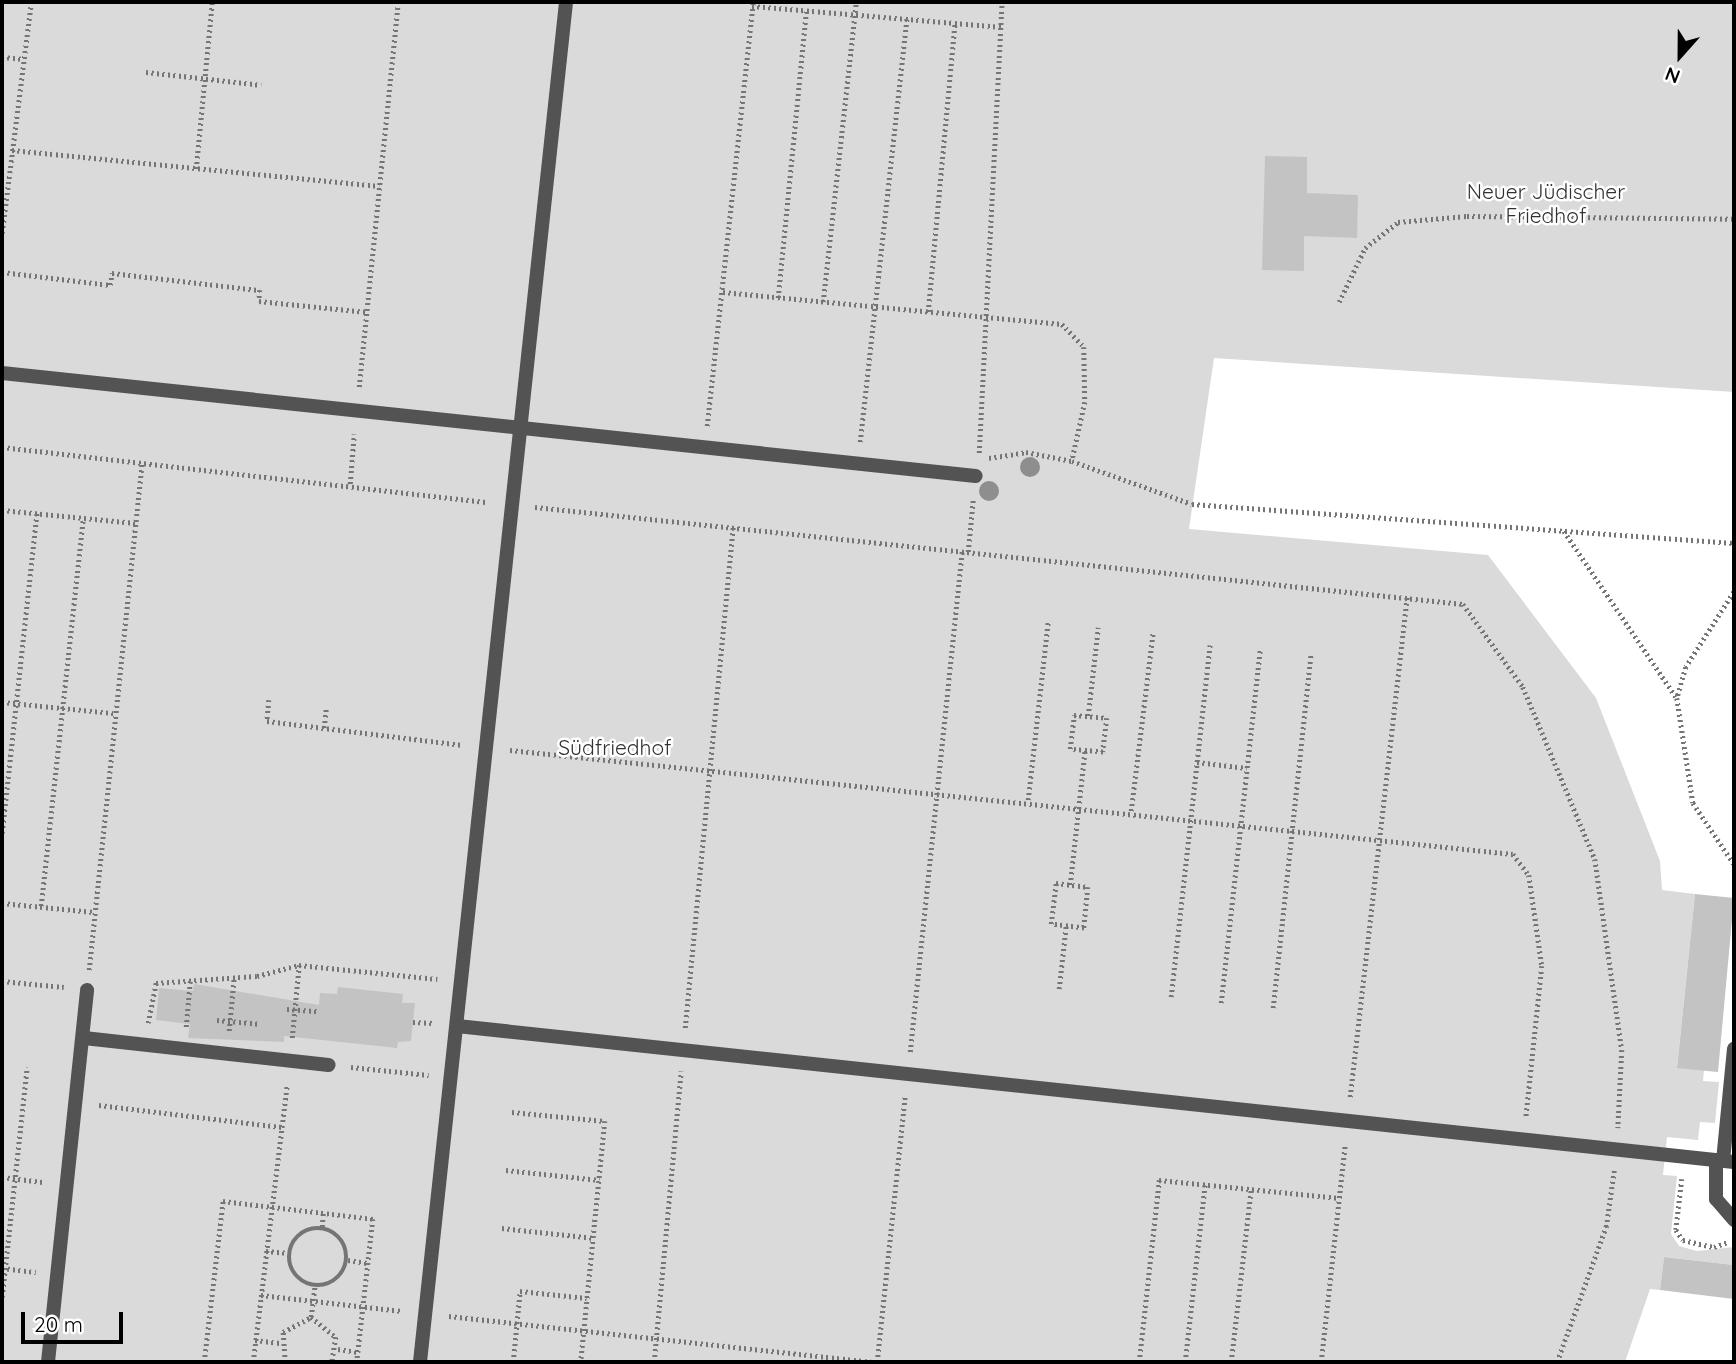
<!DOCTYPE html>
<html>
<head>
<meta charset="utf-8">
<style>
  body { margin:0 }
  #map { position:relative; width:1736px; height:1364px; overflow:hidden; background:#fff; font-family:Quicksand,sans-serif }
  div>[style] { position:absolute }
  .green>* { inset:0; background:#dadada }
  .building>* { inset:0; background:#c3c3c3 }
  .path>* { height:4.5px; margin-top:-2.25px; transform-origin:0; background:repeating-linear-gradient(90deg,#757575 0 2px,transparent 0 5.5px) }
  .path>.ring { margin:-2.25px; padding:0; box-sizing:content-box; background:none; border:4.5px solid #757575; border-radius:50% }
  .service>* { height:14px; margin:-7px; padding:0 7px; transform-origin:7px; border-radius:7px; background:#535353 }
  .trees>* { width:20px; height:20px; margin:-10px; border-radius:50%; background:#8e8e8e }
  span { translate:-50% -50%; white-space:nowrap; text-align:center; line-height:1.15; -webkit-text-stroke:5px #fff; paint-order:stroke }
  .park-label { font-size:21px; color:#313131 }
  .frame { position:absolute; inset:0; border:4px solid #000; pointer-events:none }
  .north { position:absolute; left:1645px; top:21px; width:70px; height:70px; -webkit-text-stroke:5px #fff; paint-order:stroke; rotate:201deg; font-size:19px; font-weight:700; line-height:28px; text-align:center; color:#000 }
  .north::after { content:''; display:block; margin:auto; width:24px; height:32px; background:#000; clip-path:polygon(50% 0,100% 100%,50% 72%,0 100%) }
  .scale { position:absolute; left:21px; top:1312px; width:102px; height:32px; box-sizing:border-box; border:4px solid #000; border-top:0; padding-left:9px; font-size:21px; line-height:24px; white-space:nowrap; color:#000; -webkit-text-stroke:5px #fff; paint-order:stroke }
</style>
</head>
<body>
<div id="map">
  <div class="green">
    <i style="clip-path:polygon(2px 2px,1734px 2px,1734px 392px,1214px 358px,1189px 529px,1488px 555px,1596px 698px,1660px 861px,1662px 890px,1695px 894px,1677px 1067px,1704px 1070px,1703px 1081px,1719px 1082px,1715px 1123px,1700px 1122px,1698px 1140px,1667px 1137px,1663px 1175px,1677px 1176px,1671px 1234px,1679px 1246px,1697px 1251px,1734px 1247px,1734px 1265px,1664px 1257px,1660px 1290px,1650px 1289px,1625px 1362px,2px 1362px)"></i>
  </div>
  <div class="building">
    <i style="clip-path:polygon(1265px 156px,1307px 157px,1307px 193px,1358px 195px,1357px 238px,1304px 236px,1304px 271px,1262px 270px)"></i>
    <i style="clip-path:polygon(1695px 894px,1734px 898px,1718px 1072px,1677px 1068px)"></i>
    <i style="clip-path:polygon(194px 984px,319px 1005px,320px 993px,337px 994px,338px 987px,403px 994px,402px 1003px,415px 1003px,411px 1041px,398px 1042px,397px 1048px,284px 1036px,284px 1042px,188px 1038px,190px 1024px,156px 1020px,159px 988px,193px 991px)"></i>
    <i style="clip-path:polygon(1664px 1257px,1734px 1265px,1734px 1299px,1660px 1290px)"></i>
  </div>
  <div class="path">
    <i style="left:752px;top:6px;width:251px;rotate:4.8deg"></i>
    <i style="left:2px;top:57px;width:22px;rotate:5deg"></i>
    <i style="left:146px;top:72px;width:116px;rotate:6.4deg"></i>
    <i style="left:12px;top:150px;width:369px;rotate:5.6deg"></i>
    <i style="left:196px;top:169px;width:168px;rotate:-84.5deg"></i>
    <i style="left:2px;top:233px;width:233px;rotate:-82.8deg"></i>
    <i style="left:2px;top:272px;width:109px;rotate:6.9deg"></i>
    <i style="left:110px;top:285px;width:12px;rotate:-81deg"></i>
    <i style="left:112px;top:273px;width:149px;rotate:6.6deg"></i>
    <i style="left:260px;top:290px;width:11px;rotate:95deg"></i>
    <i style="left:259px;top:301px;width:108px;rotate:5.9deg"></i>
    <i style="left:723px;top:292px;width:341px;rotate:5.4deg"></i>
    <i style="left:1062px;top:324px;width:32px;rotate:46deg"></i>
    <i style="left:1084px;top:347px;width:55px;rotate:89deg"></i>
    <i style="left:1085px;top:402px;width:60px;rotate:102.4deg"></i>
    <i style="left:778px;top:298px;width:288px;rotate:-84.4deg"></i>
    <i style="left:823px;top:302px;width:302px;rotate:-83.7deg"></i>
    <i style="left:1339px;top:302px;width:60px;rotate:-64.3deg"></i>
    <i style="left:1365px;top:248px;width:42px;rotate:-38.2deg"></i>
    <i style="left:1398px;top:222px;width:69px;rotate:-5deg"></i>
    <i style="left:1467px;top:216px;width:267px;rotate:0.6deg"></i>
    <i style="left:928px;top:312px;width:290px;rotate:-84.7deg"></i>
    <i style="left:359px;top:387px;width:387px;rotate:-84.2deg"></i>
    <i style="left:707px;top:426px;width:426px;rotate:-83.8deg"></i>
    <i style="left:860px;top:442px;width:426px;rotate:-83.7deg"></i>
    <i style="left:2px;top:447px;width:489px;rotate:6.5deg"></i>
    <i style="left:979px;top:453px;width:452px;rotate:-87.1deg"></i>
    <i style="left:989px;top:458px;width:37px;rotate:-9deg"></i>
    <i style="left:1026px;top:452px;width:47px;rotate:11.1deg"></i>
    <i style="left:1072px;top:461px;width:127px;rotate:19.7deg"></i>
    <i style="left:1192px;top:504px;width:543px;rotate:4.12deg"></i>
    <i style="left:350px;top:484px;width:50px;rotate:-85.4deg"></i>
    <i style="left:535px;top:507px;width:933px;rotate:5.97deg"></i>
    <i style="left:1463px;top:604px;width:102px;rotate:54.1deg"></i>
    <i style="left:1523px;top:687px;width:186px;rotate:67.3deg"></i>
    <i style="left:1595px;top:859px;width:193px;rotate:82deg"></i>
    <i style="left:1622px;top:1050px;width:78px;rotate:92.9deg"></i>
    <i style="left:2px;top:510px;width:134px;rotate:5.6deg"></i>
    <i style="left:1564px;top:531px;width:200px;rotate:56deg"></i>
    <i style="left:968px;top:552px;width:52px;rotate:-84.5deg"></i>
    <i style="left:1734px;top:592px;width:89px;rotate:122.6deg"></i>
    <i style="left:1686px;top:667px;width:32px;rotate:106deg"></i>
    <i style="left:1677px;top:698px;width:106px;rotate:81.3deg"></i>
    <i style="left:1693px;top:803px;width:73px;rotate:56.1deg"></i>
    <i style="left:269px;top:700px;width:21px;rotate:95deg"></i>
    <i style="left:267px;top:721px;width:197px;rotate:7deg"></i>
    <i style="left:2px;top:702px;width:112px;rotate:5.7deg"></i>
    <i style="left:1074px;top:715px;width:33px;rotate:5deg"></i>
    <i style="left:1107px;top:718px;width:34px;rotate:97deg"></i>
    <i style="left:1103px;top:752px;width:33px;rotate:-175deg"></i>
    <i style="left:1070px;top:749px;width:34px;rotate:-83deg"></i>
    <i style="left:1088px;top:716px;width:89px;rotate:-83.5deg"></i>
    <i style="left:324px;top:728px;width:20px;rotate:-84deg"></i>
    <i style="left:510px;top:750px;width:1008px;rotate:5.92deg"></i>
    <i style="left:1513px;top:854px;width:26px;rotate:53deg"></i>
    <i style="left:1529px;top:875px;width:92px;rotate:81.9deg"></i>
    <i style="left:1542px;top:966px;width:152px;rotate:96deg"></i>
    <i style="left:1197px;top:762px;width:50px;rotate:6.8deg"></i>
    <i style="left:1028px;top:800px;width:179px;rotate:-83.6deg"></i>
    <i style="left:1131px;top:811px;width:180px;rotate:-83deg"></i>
    <i style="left:2px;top:833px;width:322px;rotate:-83.8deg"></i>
    <i style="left:1056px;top:883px;width:32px;rotate:7deg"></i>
    <i style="left:1088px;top:887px;width:41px;rotate:95.6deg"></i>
    <i style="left:1084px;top:928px;width:33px;rotate:-173deg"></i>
    <i style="left:1051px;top:924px;width:41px;rotate:-83deg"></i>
    <i style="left:1070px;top:885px;width:136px;rotate:-83.7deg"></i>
    <i style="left:2px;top:903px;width:92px;rotate:5.6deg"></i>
    <i style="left:41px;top:906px;width:390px;rotate:-83.8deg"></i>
    <i style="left:89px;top:970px;width:511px;rotate:-84.04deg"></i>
    <i style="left:2px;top:981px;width:62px;rotate:5.5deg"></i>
    <i style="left:1059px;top:989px;width:63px;rotate:-83.7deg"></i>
    <i style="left:1171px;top:997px;width:354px;rotate:-83.7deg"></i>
    <i style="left:1221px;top:1003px;width:356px;rotate:-83.7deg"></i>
    <i style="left:1273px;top:1008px;width:356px;rotate:-83.9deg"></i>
    <i style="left:287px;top:1009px;width:31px;rotate:4deg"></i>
    <i style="left:217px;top:1020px;width:44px;rotate:5.2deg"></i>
    <i style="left:413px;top:1022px;width:20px;rotate:3deg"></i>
    <i style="left:148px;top:1023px;width:41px;rotate:-78.7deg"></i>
    <i style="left:156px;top:983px;width:101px;rotate:-4deg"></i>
    <i style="left:257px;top:976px;width:43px;rotate:-14.7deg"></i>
    <i style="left:186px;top:1027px;width:46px;rotate:-85deg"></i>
    <i style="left:685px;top:1028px;width:503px;rotate:-84.53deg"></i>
    <i style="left:229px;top:1031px;width:54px;rotate:-84.7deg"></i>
    <i style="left:292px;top:1038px;width:73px;rotate:-84.5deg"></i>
    <i style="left:299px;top:965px;width:139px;rotate:5.8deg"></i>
    <i style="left:910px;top:1052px;width:504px;rotate:-84.07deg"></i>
    <i style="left:351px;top:1067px;width:78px;rotate:5.9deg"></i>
    <i style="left:1350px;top:1097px;width:503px;rotate:-83.5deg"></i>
    <i style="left:99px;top:1105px;width:184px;rotate:6.9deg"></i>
    <i style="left:512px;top:1112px;width:93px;rotate:5.5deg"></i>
    <i style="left:605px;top:1121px;width:242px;rotate:95.7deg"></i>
    <i style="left:506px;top:1170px;width:94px;rotate:6.1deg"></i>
    <i style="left:2px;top:1177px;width:41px;rotate:7deg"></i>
    <i style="left:1682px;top:1179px;width:51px;rotate:96.7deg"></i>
    <i style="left:1676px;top:1230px;width:12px;rotate:55deg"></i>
    <i style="left:1683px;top:1240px;width:32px;rotate:13deg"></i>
    <i style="left:1714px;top:1247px;width:15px;rotate:-20deg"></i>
    <i style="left:322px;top:1227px;width:14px;rotate:-86deg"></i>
    <i style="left:502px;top:1228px;width:93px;rotate:6.2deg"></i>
    <i class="ring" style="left:289px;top:1228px;width:53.5px;height:53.5px"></i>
    <i style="left:266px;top:1251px;width:23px;rotate:5deg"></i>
    <i style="left:348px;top:1260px;width:19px;rotate:9deg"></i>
    <i style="left:2px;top:1268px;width:34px;rotate:7deg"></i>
    <i style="left:261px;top:1295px;width:142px;rotate:6.5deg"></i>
    <i style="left:2px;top:1297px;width:231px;rotate:-83.8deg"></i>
    <i style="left:449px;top:1316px;width:426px;rotate:6.2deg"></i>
    <i style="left:311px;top:1317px;width:32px;rotate:-83deg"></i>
    <i style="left:255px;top:1340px;width:25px;rotate:7deg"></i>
    <i style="left:338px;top:1349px;width:20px;rotate:9deg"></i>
    <i style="left:204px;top:1362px;width:162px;rotate:-83.3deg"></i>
    <i style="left:223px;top:1201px;width:151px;rotate:6.8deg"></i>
    <i style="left:373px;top:1219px;width:144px;rotate:96.4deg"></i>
    <i style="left:253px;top:1362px;width:279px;rotate:-83deg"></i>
    <i style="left:285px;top:1362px;width:30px;rotate:-94deg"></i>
    <i style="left:283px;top:1332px;width:32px;rotate:-28deg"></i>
    <i style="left:311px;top:1317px;width:32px;rotate:39deg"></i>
    <i style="left:336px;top:1337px;width:25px;rotate:99deg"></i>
    <i style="left:513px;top:1362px;width:71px;rotate:-84.4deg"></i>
    <i style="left:520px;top:1291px;width:67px;rotate:6deg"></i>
    <i style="left:654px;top:1362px;width:292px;rotate:-84.7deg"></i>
    <i style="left:877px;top:1362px;width:268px;rotate:-84deg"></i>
    <i style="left:1139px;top:1362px;width:183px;rotate:-83.7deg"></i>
    <i style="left:1159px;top:1180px;width:181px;rotate:5.7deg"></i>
    <i style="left:1185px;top:1362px;width:178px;rotate:-83.6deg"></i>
    <i style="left:1231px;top:1362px;width:174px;rotate:-83.4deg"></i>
    <i style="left:1321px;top:1362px;width:219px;rotate:-83.7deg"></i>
    <i style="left:1557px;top:1362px;width:144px;rotate:-70.1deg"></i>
    <i style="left:1606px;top:1227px;width:57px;rotate:-81.9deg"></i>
  </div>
  <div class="service">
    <i style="left:2px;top:373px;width:979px;rotate:6.04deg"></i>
    <i style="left:457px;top:1026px;width:1284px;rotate:6.08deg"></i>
    <i style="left:84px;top:1038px;width:246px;rotate:6.3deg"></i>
    <i style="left:1716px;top:1160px;width:39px;rotate:90deg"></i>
    <i style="left:1716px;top:1199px;width:28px;rotate:49deg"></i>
    <i style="left:1723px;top:1161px;width:113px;rotate:-84.4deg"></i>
    <i style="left:48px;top:1362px;width:374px;rotate:-84deg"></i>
    <i style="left:420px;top:1362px;width:1368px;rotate:-83.87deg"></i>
  </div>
  <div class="trees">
    <i style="left:1030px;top:467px"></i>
    <i style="left:989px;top:491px"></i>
  </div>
  <div class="park-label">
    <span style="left:1546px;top:203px">Neuer Jüdischer<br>Friedhof</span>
    <span style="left:615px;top:747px">Südfriedhof</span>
  </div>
  <div class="frame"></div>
  <div class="north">N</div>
  <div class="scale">20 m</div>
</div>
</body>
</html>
